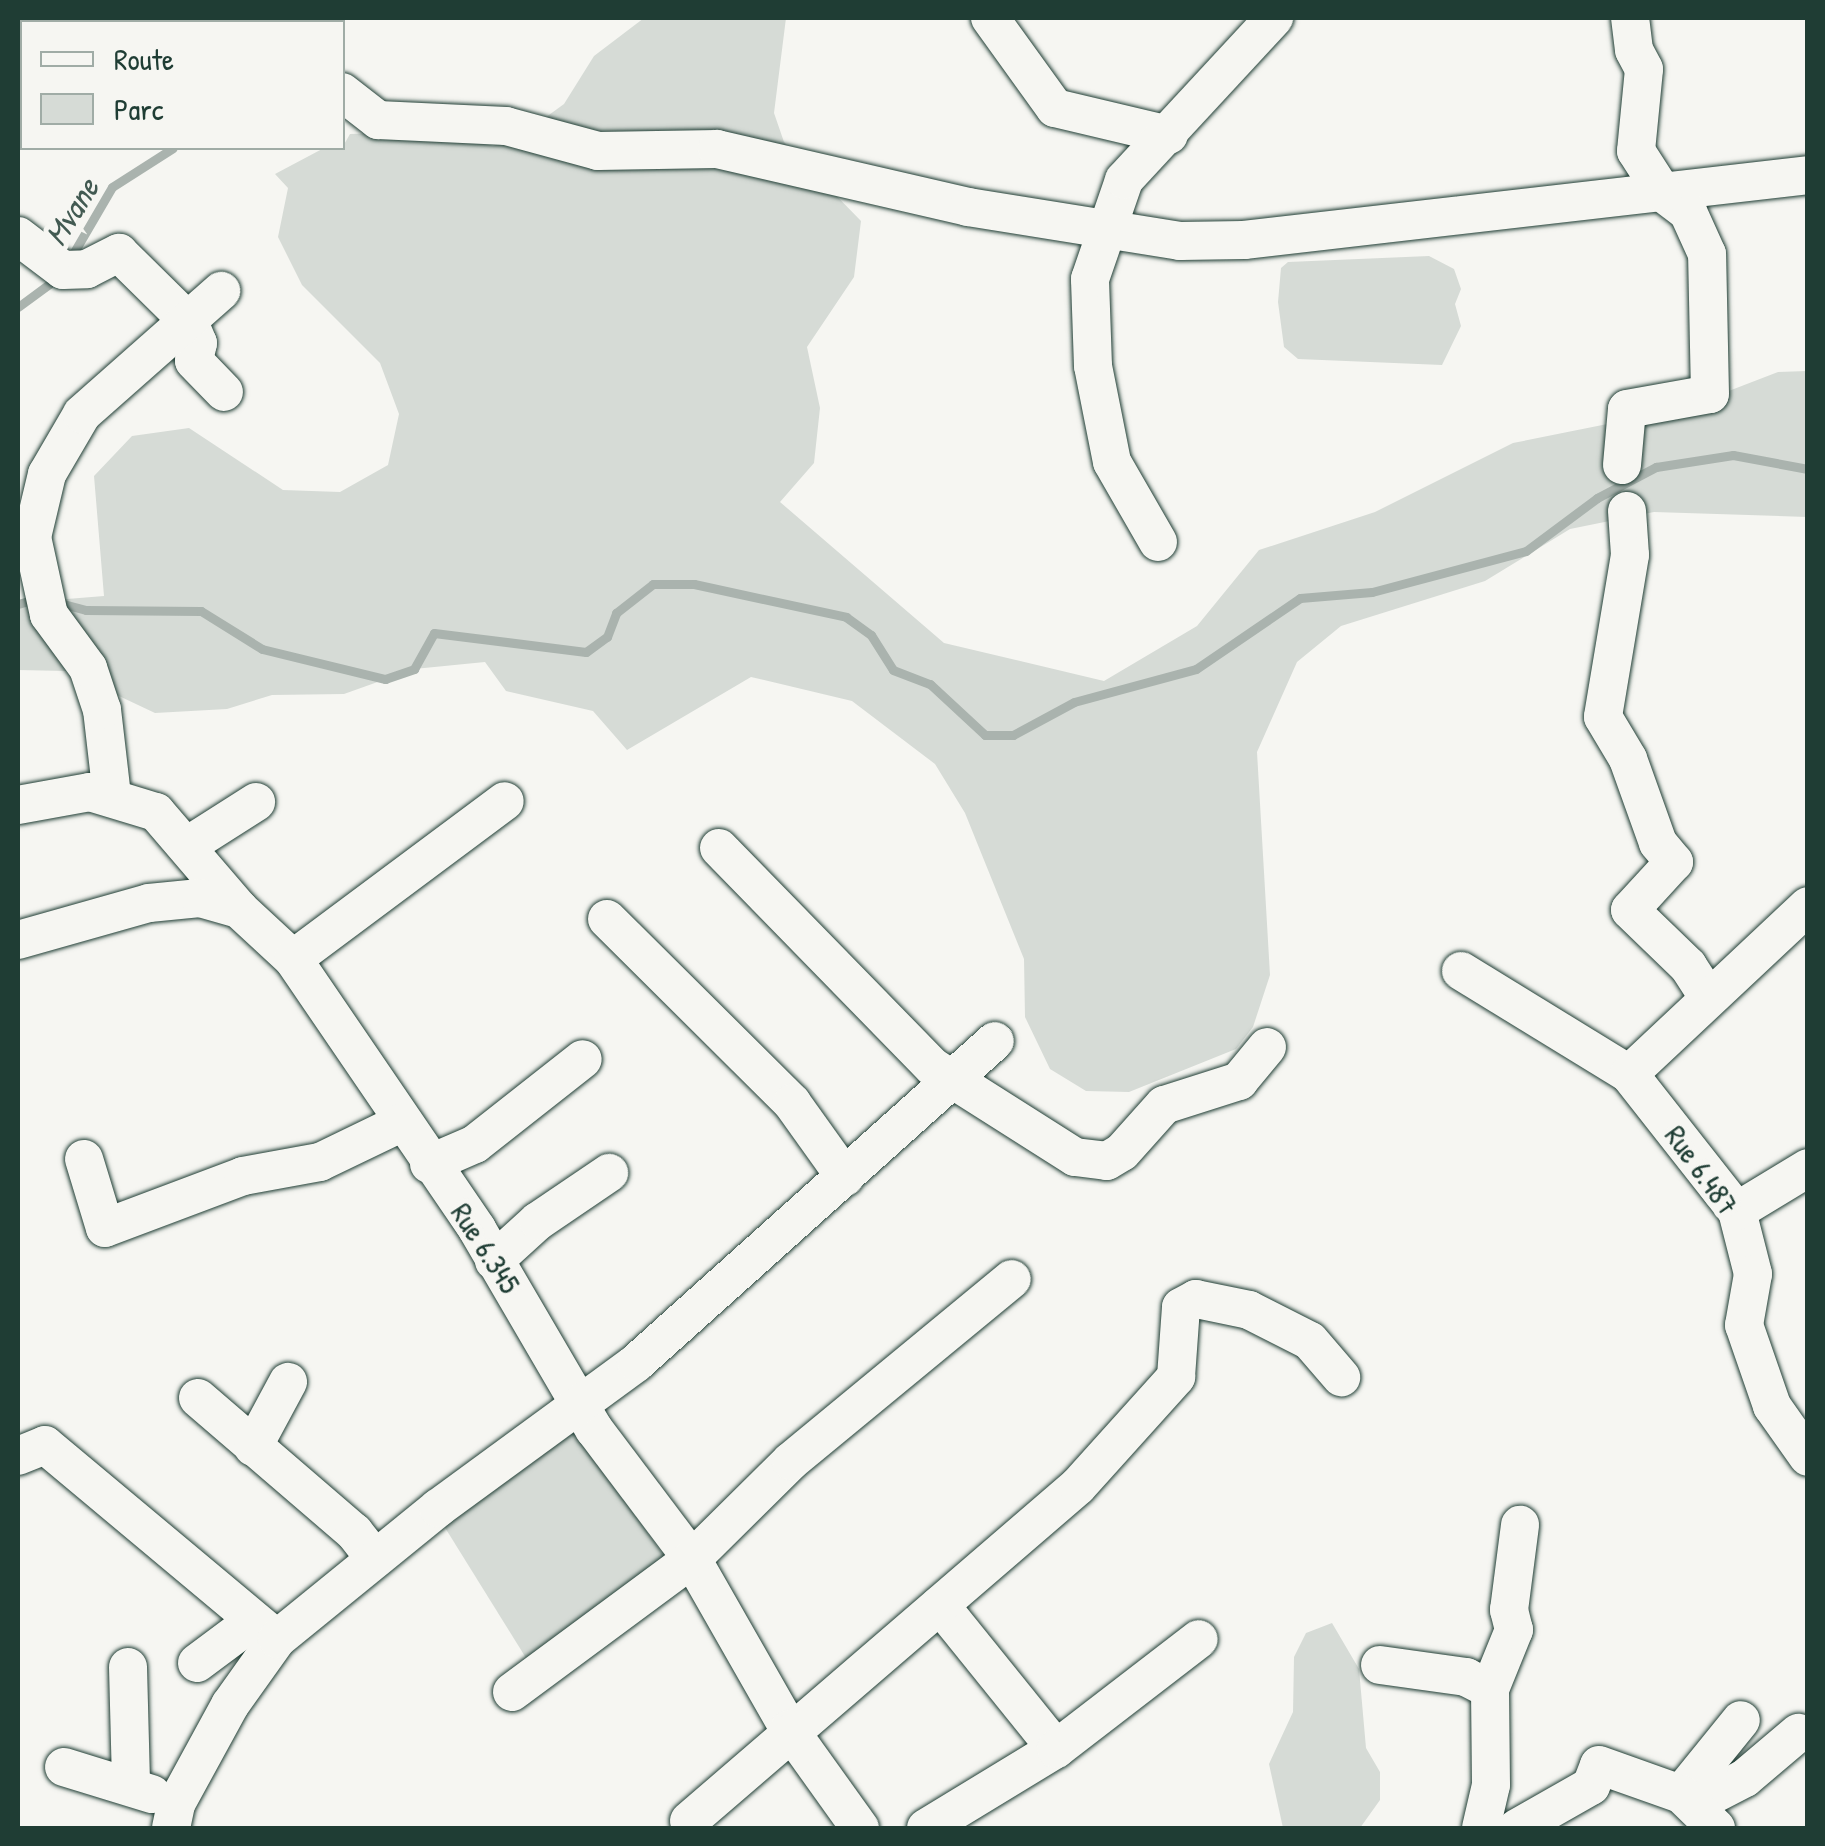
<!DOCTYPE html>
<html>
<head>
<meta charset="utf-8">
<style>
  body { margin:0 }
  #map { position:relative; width:1825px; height:1846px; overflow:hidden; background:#f6f6f2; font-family:"Patrick Hand",sans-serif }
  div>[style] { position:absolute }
  .green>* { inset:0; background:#d6dbd6 }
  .stream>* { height:9px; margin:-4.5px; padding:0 4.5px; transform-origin:4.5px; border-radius:4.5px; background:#aab3ae }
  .roads { filter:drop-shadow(0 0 2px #1f3d34) drop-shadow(0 0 2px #1f3d34) }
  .street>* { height:38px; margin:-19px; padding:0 19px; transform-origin:19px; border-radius:19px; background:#f6f6f2 }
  span { translate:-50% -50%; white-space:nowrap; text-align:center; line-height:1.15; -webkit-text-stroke:10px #f6f6f2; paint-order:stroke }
  .street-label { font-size:30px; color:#1f3d34 }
  .water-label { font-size:32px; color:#425a52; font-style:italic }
  .frame { position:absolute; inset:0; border:20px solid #1f3d34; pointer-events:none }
  .legend { position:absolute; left:20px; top:20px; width:325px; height:130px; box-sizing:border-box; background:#f6f6f2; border:2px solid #a0aca6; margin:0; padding:12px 18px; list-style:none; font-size:30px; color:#1f3d34 }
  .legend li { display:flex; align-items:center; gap:20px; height:50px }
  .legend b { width:50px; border:2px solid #a0aca6 }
</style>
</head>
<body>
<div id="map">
  <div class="green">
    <i style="clip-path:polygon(644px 18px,786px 18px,774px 113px,784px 142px,861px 221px,854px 277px,807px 347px,820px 408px,814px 463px,780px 502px,944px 643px,1104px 681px,1197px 626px,1259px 550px,1375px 512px,1513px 443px,1682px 409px,1778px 372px,1807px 371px,1807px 517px,1654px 512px,1570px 529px,1485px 581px,1341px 626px,1297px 662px,1257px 752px,1270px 975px,1253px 1027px,1236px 1049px,1129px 1092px,1086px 1091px,1050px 1069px,1025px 1017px,1024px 959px,965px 813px,935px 764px,852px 701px,751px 677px,627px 750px,593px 711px,506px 691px,485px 662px,414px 669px,344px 694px,272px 695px,227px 709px,155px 713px,66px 671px,18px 670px,18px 603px,104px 596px,94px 476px,132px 436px,189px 428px,283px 490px,340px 492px,388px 465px,399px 414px,380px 363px,302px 285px,278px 237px,288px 188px,275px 174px,324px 148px,342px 148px,350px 134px,437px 131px,493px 146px,520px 136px,564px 104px,594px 56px)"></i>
    <i style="clip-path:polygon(1429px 256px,1454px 269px,1461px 289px,1455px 304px,1461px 326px,1442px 365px,1298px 359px,1284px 347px,1278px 302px,1281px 268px,1288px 262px)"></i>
    <i style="clip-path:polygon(573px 1427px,666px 1559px,526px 1658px,439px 1518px)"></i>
    <i style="clip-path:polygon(1332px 1623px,1359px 1669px,1366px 1748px,1380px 1772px,1380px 1800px,1360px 1828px,1283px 1828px,1269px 1764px,1293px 1712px,1294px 1657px,1306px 1633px)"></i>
  </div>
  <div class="stream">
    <i style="left:70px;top:259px;width:83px;rotate:-59.7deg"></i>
    <i style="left:112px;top:187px;width:72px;rotate:-32.6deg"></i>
    <i style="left:18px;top:307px;width:47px;rotate:-36.4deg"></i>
    <i style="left:56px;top:602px;width:31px;rotate:15deg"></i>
    <i style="left:86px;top:610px;width:115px;rotate:0.5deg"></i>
    <i style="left:201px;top:611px;width:72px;rotate:31.9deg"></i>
    <i style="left:262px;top:649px;width:127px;rotate:13.7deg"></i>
    <i style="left:385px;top:679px;width:31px;rotate:-19deg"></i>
    <i style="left:414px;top:669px;width:41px;rotate:-60.9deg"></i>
    <i style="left:434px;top:633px;width:153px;rotate:7.1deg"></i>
    <i style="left:586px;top:652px;width:26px;rotate:-36deg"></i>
    <i style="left:607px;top:637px;width:26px;rotate:-69deg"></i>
    <i style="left:616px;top:613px;width:47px;rotate:-38.1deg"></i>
    <i style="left:653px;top:584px;width:41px"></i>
    <i style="left:694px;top:584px;width:156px;rotate:12.2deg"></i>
    <i style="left:846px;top:617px;width:31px;rotate:36deg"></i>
    <i style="left:871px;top:635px;width:41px;rotate:57.8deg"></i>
    <i style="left:893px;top:670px;width:40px;rotate:21deg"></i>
    <i style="left:930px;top:684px;width:75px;rotate:42.8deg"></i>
    <i style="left:985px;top:735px;width:28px"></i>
    <i style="left:1013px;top:735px;width:69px;rotate:-28.4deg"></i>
    <i style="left:1074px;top:702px;width:126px;rotate:-15.1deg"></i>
    <i style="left:1196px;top:669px;width:126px;rotate:-34.3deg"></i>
    <i style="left:1300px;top:598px;width:72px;rotate:-4.8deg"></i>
    <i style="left:1372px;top:592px;width:159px;rotate:-14.9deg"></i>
    <i style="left:1526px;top:551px;width:89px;rotate:-36.7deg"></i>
    <i style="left:1597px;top:498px;width:67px;rotate:-27.7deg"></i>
    <i style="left:1656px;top:467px;width:78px;rotate:-8.9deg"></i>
    <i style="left:1733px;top:455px;width:76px;rotate:10.6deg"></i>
    <i style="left:18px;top:604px;width:19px;rotate:-16deg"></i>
  </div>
  <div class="roads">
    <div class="street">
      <i style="left:275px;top:18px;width:6px;rotate:39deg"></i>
      <i style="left:990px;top:18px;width:111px;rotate:54.2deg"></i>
      <i style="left:1055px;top:108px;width:117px;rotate:13.3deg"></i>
      <i style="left:213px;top:22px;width:14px;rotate:-17deg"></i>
      <i style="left:342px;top:92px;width:46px;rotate:37.9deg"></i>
      <i style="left:378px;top:120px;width:128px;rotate:2.7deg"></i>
      <i style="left:506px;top:126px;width:95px;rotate:15.2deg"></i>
      <i style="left:598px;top:151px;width:119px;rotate:-1deg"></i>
      <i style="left:717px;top:149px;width:258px;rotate:13deg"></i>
      <i style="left:968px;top:207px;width:215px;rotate:9.1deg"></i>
      <i style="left:1180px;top:241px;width:64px;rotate:-0.9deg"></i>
      <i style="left:1244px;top:240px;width:568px;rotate:-6.57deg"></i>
      <i style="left:18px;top:119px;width:5px;rotate:-37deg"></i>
      <i style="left:18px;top:236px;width:56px;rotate:37.1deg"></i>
      <i style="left:63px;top:270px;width:24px;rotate:-2deg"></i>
      <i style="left:87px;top:269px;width:36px;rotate:-27deg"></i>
      <i style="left:119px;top:253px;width:98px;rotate:44.6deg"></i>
      <i style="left:189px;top:322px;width:23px;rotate:67deg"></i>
      <i style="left:198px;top:343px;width:18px;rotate:103deg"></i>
      <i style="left:194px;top:361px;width:43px;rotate:45.9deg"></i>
      <i style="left:1622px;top:465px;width:56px;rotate:-84.9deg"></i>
      <i style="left:1627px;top:409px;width:84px;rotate:-10.2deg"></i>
      <i style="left:1710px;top:394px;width:140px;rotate:-91.2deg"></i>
      <i style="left:1707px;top:254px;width:46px;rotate:-114.3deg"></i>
      <i style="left:1688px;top:212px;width:31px;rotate:-143deg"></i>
      <i style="left:1663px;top:193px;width:50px;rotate:-122.7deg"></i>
      <i style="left:1636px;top:151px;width:82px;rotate:-84.4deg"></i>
      <i style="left:1644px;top:69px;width:21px;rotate:-118deg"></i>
      <i style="left:1634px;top:50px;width:32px;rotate:-97deg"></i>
      <i style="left:1627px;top:511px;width:44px;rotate:86.1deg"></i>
      <i style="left:1630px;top:555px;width:164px;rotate:99.5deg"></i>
      <i style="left:1603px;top:717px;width:49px;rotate:59.2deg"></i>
      <i style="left:1628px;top:759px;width:89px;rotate:70.3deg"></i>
      <i style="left:1658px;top:843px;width:25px;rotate:50deg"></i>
      <i style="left:1674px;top:862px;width:65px;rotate:132.5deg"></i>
      <i style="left:1630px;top:910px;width:81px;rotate:44deg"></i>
      <i style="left:1688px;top:966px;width:37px;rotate:57deg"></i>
      <i style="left:1158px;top:542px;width:92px;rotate:-119.9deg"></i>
      <i style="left:1112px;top:462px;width:98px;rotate:-101.2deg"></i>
      <i style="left:1093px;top:366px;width:87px;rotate:-92deg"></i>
      <i style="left:1090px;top:279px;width:105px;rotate:-71deg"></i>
      <i style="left:1124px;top:180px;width:221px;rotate:-47.2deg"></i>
      <i style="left:112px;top:796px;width:87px;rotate:-96.6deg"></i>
      <i style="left:102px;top:710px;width:44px;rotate:-108.4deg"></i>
      <i style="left:88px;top:668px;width:66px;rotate:-126.3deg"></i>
      <i style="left:49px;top:615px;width:80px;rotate:-102.3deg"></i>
      <i style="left:32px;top:537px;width:65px;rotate:-76.6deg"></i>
      <i style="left:47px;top:474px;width:69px;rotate:-59.7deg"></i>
      <i style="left:82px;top:414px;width:186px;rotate:-41.5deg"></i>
      <i style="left:18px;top:805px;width:73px;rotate:-10.2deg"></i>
      <i style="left:90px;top:792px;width:69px;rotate:16.9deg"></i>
      <i style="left:156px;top:812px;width:128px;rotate:49.4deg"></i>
      <i style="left:239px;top:909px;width:74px;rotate:42.8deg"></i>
      <i style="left:293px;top:959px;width:327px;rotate:55.7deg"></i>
      <i style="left:477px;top:1229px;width:232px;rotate:59.7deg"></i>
      <i style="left:594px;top:1429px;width:163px;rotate:53deg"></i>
      <i style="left:692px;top:1559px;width:196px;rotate:60.3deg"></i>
      <i style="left:789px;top:1729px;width:122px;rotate:54.4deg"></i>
      <i style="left:187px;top:846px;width:82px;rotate:-32.5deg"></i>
      <i style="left:719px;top:848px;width:306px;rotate:45.7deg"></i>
      <i style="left:933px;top:1067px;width:168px;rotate:32.4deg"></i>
      <i style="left:1075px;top:1157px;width:32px;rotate:7deg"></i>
      <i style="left:1107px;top:1161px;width:17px;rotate:-31deg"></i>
      <i style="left:1122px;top:1152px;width:63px;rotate:-48.2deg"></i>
      <i style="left:1164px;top:1105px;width:79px;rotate:-17.7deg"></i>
      <i style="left:1239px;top:1081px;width:44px;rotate:-50.5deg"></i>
      <i style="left:607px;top:919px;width:261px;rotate:44.8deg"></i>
      <i style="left:792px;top:1103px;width:91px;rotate:54.4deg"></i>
      <i style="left:18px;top:940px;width:136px;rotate:-15.8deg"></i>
      <i style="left:149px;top:903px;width:51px;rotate:-5.6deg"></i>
      <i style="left:200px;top:898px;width:41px;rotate:15.8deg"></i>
      <i style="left:293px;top:959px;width:264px;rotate:-36.7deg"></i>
      <i style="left:1461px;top:971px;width:197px;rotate:31.5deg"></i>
      <i style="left:1629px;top:1074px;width:174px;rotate:51.8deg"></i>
      <i style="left:1737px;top:1211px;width:65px;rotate:75.7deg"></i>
      <i style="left:1753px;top:1274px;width:52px;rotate:100deg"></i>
      <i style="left:1744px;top:1325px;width:86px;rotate:70.9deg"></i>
      <i style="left:1772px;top:1406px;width:62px;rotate:54.8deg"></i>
      <i style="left:1629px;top:1074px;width:245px;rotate:-43.2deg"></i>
      <i style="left:84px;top:1159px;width:72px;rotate:73.1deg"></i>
      <i style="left:105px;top:1228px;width:147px;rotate:-20.6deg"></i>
      <i style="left:243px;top:1176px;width:78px;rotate:-10.3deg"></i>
      <i style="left:320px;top:1162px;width:90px;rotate:-25.7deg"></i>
      <i style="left:429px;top:1164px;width:50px;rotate:-23.5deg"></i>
      <i style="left:475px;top:1144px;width:137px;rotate:-38.2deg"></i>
      <i style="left:1737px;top:1211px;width:83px;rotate:-31.2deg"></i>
      <i style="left:494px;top:1261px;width:59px;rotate:-42.3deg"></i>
      <i style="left:538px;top:1221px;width:86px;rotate:-34.1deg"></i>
      <i style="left:198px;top:1398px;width:206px;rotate:40.7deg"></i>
      <i style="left:354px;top:1532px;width:34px;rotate:52deg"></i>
      <i style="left:253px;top:1447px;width:74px;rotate:-61.7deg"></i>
      <i style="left:18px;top:1456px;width:29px;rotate:-22deg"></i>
      <i style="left:45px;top:1445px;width:302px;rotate:39.9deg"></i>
      <i style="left:940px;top:1605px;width:185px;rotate:51.1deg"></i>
      <i style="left:197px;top:1663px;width:69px;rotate:-36.7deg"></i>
      <i style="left:1380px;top:1665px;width:87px;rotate:7.9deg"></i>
      <i style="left:1466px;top:1677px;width:27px;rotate:27deg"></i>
      <i style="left:128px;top:1667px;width:118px;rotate:88.5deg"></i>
      <i style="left:512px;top:1692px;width:224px;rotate:-36.5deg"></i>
      <i style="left:692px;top:1559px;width:139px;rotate:-44.7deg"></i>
      <i style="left:791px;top:1461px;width:286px;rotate:-39.5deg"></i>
      <i style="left:64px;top:1767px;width:92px;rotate:17.1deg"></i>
      <i style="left:1681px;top:1794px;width:95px;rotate:-51deg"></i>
      <i style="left:1697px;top:1803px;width:54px;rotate:-27.5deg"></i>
      <i style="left:1745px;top:1778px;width:70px;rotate:-40.3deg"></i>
      <i style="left:689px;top:1821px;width:513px;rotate:-40.73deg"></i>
      <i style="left:1078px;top:1486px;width:147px;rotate:-48deg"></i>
      <i style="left:1176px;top:1377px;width:70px;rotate:-85.9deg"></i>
      <i style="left:1181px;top:1307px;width:17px;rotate:-28deg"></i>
      <i style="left:1196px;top:1299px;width:54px;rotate:11.7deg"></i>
      <i style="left:1249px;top:1310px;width:68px;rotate:26.9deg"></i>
      <i style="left:1310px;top:1341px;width:48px;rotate:49.3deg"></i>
      <i style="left:171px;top:1828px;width:25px;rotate:-78deg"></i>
      <i style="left:176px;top:1804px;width:113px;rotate:-61.4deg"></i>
      <i style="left:230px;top:1705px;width:81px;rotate:-54.5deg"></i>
      <i style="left:277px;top:1639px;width:208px;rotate:-39.1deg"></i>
      <i style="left:438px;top:1508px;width:245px;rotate:-36.2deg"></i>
      <i style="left:636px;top:1363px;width:482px;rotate:-41.9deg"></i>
      <i style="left:926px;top:1828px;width:152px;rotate:-31.3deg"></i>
      <i style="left:1056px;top:1749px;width:180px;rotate:-37.6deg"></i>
      <i style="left:1481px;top:1828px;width:44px;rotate:-76.9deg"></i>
      <i style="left:1491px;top:1785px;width:96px;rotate:-90.6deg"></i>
      <i style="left:1490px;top:1689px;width:64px;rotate:-67.9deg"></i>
      <i style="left:1514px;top:1630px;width:21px;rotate:-104deg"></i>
      <i style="left:1509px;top:1610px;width:86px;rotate:-82.6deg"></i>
      <i style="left:1517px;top:1828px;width:85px;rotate:-29.6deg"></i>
      <i style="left:1591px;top:1786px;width:22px;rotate:-69deg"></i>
      <i style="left:1599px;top:1765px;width:87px;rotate:19.5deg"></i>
      <i style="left:1681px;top:1794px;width:49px;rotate:44.2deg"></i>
    </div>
  </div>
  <div class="street-label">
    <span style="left:1702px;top:1170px;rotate:54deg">Rue 6.487</span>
    <span style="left:486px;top:1248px;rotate:57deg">Rue 6.345</span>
  </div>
  <div class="water-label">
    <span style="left:72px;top:212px;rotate:-58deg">Mvane</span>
  </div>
  <div class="frame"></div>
  <ul class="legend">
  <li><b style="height:12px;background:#f6f6f2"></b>Route</li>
  <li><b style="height:28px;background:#d6dbd6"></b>Parc</li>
  </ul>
</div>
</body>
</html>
